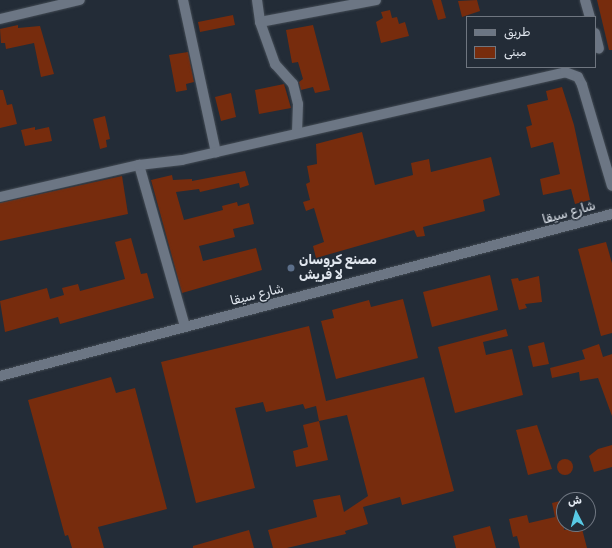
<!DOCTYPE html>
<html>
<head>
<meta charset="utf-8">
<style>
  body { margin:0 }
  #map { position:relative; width:612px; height:548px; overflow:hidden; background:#232c37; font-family:Rubik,Vazirmatn,sans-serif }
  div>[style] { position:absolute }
  .building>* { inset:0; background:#772c0d }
  .round { border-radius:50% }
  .roads { filter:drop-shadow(0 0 1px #434b54) drop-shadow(0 0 1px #434b54) }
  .street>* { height:10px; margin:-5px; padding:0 5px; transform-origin:5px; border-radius:5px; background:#6c7684 }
  .dots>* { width:11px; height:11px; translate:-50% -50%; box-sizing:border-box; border:2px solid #232c37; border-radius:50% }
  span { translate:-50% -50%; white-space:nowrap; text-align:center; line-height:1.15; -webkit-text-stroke:3px #232c37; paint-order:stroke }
  .street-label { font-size:13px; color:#e0e6ee }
  .poi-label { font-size:13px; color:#e0e6ee; font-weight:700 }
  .left { translate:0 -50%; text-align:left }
  .legend { position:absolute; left:466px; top:16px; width:130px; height:52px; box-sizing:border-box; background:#232c37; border:1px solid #6f7680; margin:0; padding:5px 7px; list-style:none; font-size:12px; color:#e0e6ee }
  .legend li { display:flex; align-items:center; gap:8px; height:20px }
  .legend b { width:20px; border:1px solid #6f7680 }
  .north { position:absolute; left:556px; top:492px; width:40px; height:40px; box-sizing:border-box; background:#232c37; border:1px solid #6f7680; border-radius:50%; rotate:354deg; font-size:11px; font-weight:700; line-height:16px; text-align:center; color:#e0e6ee }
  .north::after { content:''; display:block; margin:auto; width:14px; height:18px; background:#58c9e4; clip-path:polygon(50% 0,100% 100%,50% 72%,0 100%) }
</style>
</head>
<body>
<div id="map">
  <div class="building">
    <i style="clip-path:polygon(432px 0,441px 0,446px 18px,438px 20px)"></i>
    <i style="clip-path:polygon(477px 0,480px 11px,462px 17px,458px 1px)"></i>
    <i style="clip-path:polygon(597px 0,612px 0,612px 50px,609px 50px)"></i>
    <i style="clip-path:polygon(390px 10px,392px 18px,397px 17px,399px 24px,405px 22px,409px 36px,381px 43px,376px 22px,383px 18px,381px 12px)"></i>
    <i style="clip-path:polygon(233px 15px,235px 25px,200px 32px,198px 22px)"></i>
    <i style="clip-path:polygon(18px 25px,18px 28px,40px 26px,54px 74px,41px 77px,34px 43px,6px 49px,5px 43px,1px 43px,0 29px)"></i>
    <i style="clip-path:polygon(313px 25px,330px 90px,315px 93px,313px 87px,301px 90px,299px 82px,303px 79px,298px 62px,292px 63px,286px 30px)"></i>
    <i style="clip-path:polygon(188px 52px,194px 82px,186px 84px,187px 90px,176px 92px,169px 55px)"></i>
    <i style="clip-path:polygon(284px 84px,291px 108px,259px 114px,255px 90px)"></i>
    <i style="clip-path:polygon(562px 87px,574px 125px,590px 200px,575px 204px,571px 189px,543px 195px,540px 179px,560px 174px,553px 142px,531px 148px,526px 127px,532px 125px,527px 105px,548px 100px,546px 91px)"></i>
    <i style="clip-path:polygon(0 90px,3px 90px,7px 105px,12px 104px,17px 124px,0 128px)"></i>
    <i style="clip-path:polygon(231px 93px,236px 117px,221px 121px,215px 97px)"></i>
    <i style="clip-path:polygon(105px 116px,110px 139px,106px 140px,107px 147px,100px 149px,93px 119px)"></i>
    <i style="clip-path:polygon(35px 127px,35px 130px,49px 127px,52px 141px,25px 146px,21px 130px)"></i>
    <i style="clip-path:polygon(362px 132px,375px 185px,413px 175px,411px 163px,429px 159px,431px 172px,491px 157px,500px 195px,483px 200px,485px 211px,423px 227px,425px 236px,417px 237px,414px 230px,316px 258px,313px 246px,324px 242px,314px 208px,306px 211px,303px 202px,310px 200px,306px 184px,310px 182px,307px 166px,317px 164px,316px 144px)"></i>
    <i style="clip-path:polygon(245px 171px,249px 185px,240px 188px,239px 183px,200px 192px,199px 189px,176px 192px,184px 220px,223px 210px,222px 206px,237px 202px,238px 206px,249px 203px,254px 224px,233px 229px,235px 237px,199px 246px,203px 261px,256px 248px,262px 270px,182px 293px,151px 180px,172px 175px,173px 180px,192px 179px,192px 181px)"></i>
    <i style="clip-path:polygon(122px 176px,128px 214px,0 241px,0 203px)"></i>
    <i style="clip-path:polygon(131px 238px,141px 274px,147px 273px,154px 298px,60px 324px,58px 317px,5px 332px,0 301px,47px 288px,50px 299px,64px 295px,62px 288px,78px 284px,80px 291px,125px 279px,115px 242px)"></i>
    <i style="clip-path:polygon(606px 242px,612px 263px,612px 333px,601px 336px,578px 249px)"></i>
    <i style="clip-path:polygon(490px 275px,498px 310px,432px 327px,423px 292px)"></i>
    <i style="clip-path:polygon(539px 276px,542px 302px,525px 304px,527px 308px,519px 310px,511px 279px,518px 278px,519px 281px)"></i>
    <i style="clip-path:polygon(403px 299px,418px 358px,336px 379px,321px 321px,334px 318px,332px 310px,369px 300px,371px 307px)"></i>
    <i style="clip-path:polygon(309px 326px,326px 401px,424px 377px,454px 491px,402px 505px,400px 497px,363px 507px,368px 524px,345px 531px,346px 534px,287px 548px,273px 548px,268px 530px,317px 517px,313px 500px,340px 495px,344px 512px,368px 496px,347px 415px,319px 421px,316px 406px,305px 409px,303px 404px,266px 412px,263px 402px,235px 408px,255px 488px,196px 503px,161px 362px)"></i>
    <i style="clip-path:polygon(506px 329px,508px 336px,483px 342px,486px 355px,512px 349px,523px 395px,455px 413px,438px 347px)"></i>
    <i style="clip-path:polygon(544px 342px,549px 364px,533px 367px,528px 346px)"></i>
    <i style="clip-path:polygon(599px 344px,603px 357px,612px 354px,612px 416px,598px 378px,580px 381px,579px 372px,552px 378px,550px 368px,585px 359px,582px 350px)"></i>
    <i style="clip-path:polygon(111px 377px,116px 393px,135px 388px,167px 509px,98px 527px,104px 548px,72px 548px,68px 535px,65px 536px,28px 400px)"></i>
    <i style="clip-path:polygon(319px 421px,328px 460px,296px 467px,293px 451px,308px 447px,303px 425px)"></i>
    <i style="clip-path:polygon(537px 425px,552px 469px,528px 475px,516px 430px)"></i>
    <i style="clip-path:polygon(612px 445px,612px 467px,594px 472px,589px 456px,598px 449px)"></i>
    <i class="round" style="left:557px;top:459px;width:16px;height:16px"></i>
    <i style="clip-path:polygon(564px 500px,564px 530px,581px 525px,587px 548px,520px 548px,517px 536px,513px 537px,509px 519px,527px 515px,529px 523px,555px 517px,552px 503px)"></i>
    <i style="clip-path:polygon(490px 526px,496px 548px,456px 548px,453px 536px)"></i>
    <i style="clip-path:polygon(249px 530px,254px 548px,193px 548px,193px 546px)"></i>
  </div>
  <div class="roads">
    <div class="street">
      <i style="left:183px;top:0;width:156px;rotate:77.8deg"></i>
      <i style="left:257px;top:0;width:22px;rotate:82deg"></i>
      <i style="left:260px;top:22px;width:45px;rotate:70.3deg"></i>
      <i style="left:275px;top:64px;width:27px;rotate:48deg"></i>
      <i style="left:293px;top:84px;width:21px;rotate:76deg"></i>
      <i style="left:298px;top:104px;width:28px;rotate:92deg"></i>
      <i style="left:585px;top:0;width:18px;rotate:74deg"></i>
      <i style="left:0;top:19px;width:82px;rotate:-13.4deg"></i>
      <i style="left:260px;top:22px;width:118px;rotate:-10.7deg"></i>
      <i style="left:595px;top:33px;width:16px;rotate:76deg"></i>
      <i style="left:139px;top:165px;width:168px;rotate:74.1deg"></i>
      <i style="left:0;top:197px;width:143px;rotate:-13deg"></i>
      <i style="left:139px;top:165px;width:43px;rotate:-6.6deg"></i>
      <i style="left:182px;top:160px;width:393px;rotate:-12.9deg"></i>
      <i style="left:565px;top:72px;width:14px;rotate:21deg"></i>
      <i style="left:578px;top:77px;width:9px;rotate:63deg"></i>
      <i style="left:582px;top:85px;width:105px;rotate:73.5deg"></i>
      <i style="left:0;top:376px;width:633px;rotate:-14.83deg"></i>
    </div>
  </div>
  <div class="dots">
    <i style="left:291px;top:268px;background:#5c6f8a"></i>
  </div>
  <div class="street-label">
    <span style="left:569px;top:213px;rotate:-16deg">شارع سيقا</span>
    <span style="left:257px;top:295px;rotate:-14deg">شارع سيقا</span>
  </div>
  <div class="poi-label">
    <span class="left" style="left:299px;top:268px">مصنع كروسان<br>لا فريش</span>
  </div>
  <ul class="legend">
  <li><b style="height:5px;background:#6c7684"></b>طريق</li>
  <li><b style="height:11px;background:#772c0d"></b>مبنى</li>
  </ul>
  <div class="north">ش</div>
</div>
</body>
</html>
